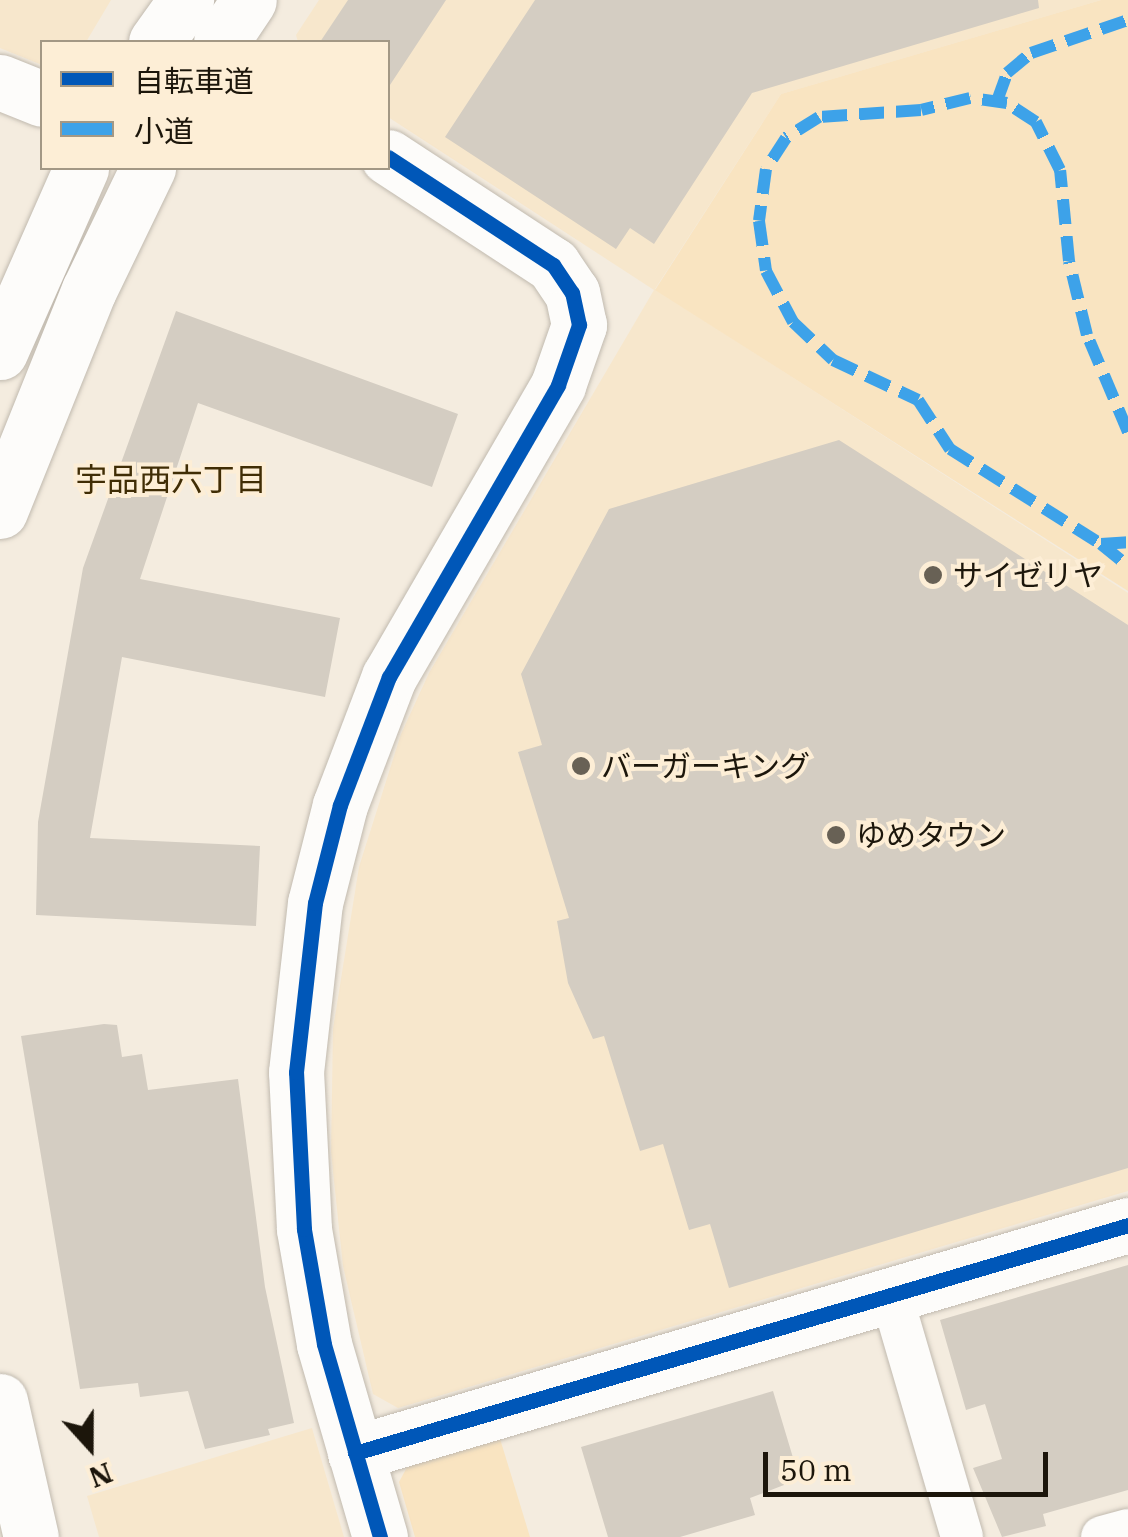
<!DOCTYPE html>
<html>
<head>
<meta charset="utf-8">
<style>
  body { margin:0 }
  #map { position:relative; width:1128px; height:1537px; overflow:hidden; background:#f4ecdf; font-family:"IBM Plex Serif","Noto Sans JP",serif }
  div>[style] { position:absolute }
  .built>* { inset:0; background:#f7e7cc }
  .green>* { inset:0; background:#f9e4c1 }
  .building>* { inset:0; background:#d4cdc2 }
  .roads { filter:drop-shadow(0 0 2px #c1baaf) drop-shadow(0 0 2px #c1baaf) }
  .street>* { height:42px; margin:-21px; padding:0 21px; transform-origin:21px; border-radius:21px; background:#fdfcfa }
  .secondary>* { height:55px; margin:-27.5px; padding:0 27.5px; transform-origin:27.5px; border-radius:27.5px; background:#fdfcfa }
  .quiet>* { height:12px; margin-top:-6px; transform-origin:0; background:repeating-linear-gradient(90deg,#3da2e9 0 25px,transparent 0 37px) }
  .cycleway>* { height:15px; margin:-7.5px; padding:0 7.5px; transform-origin:7.5px; border-radius:7.5px; background:#0057b8 }
  .dots>* { width:28px; height:28px; translate:-50% -50%; box-sizing:border-box; border:5px solid #fdeed6; border-radius:50% }
  span { translate:-50% -50%; white-space:nowrap; text-align:center; line-height:1.15; -webkit-text-stroke:8px #fdeed6; paint-order:stroke }
  .poi-label { font-size:30px; color:#1c160b }
  .left { translate:0 -50%; text-align:left }
  .neighbourhood-label { font-size:32px; color:#402d05 }
  .legend { position:absolute; left:40px; top:40px; width:350px; height:130px; box-sizing:border-box; background:#fdeed6; border:2px solid #a39885; margin:0; padding:12px 18px; list-style:none; font-size:30px; color:#1c160b }
  .legend li { display:flex; align-items:center; gap:20px; height:50px }
  .legend b { width:50px; border:2px solid #a39885 }
  .north { position:absolute; left:40px; top:1397px; width:100px; height:100px; -webkit-text-stroke:8px #fdeed6; paint-order:stroke; rotate:159deg; font-size:28px; font-weight:700; line-height:40px; text-align:center; color:#1c160b }
  .north::after { content:''; display:block; margin:auto; width:35px; height:45px; background:#1c160b; clip-path:polygon(50% 0,100% 100%,50% 72%,0 100%) }
  .scale { position:absolute; left:763px; top:1452px; width:285px; height:45px; box-sizing:border-box; border:5px solid #1c160b; border-top:0; padding-left:12px; font-size:30px; line-height:35px; white-space:nowrap; color:#1c160b; -webkit-text-stroke:8px #fdeed6; paint-order:stroke }
</style>
</head>
<body>
<div id="map">
  <div class="built">
    <i style="clip-path:polygon(0 0,111px 0,86px 42px,42px 42px,42px 65px,0 48px)"></i>
    <i style="clip-path:polygon(319px 0,1101px 0,781px 94px,655px 289px,1128px 593px,1128px 1191px,398px 1408px,373px 1394px,343px 1266px,331px 1152px,333px 1029px,359px 867px,401px 734px,429px 673px,654px 290px,388px 117px,388px 42px,298px 42px,296px 35px)"></i>
    <i style="clip-path:polygon(312px 1428px,344px 1537px,99px 1537px,87px 1496px)"></i>
  </div>
  <div class="green">
    <i style="clip-path:polygon(1101px 0,1128px 0,1128px 591px,655px 290px,781px 94px)"></i>
    <i style="clip-path:polygon(498px 1432px,530px 1537px,415px 1537px,399px 1482px,412px 1458px)"></i>
  </div>
  <div class="building">
    <i style="clip-path:polygon(348px 0,446px 0,388px 88px,388px 42px,320px 42px)"></i>
    <i style="clip-path:polygon(535px 0,1038px 0,1039px 8px,752px 93px,654px 244px,630px 228px,616px 249px,445px 137px)"></i>
    <i style="clip-path:polygon(176px 311px,458px 414px,432px 487px,198px 403px,140px 579px,340px 618px,325px 697px,122px 657px,90px 838px,260px 846px,256px 926px,36px 915px,38px 822px,83px 568px)"></i>
    <i style="clip-path:polygon(839px 440px,1128px 625px,1128px 1168px,729px 1288px,710px 1224px,689px 1230px,663px 1144px,640px 1151px,604px 1036px,593px 1039px,568px 983px,557px 921px,569px 918px,518px 752px,542px 745px,521px 674px,609px 509px)"></i>
    <i style="clip-path:polygon(104px 1024px,117px 1025px,122px 1057px,142px 1054px,148px 1090px,238px 1079px,265px 1287px,294px 1423px,268px 1429px,270px 1435px,205px 1449px,188px 1391px,140px 1397px,138px 1383px,80px 1389px,21px 1036px)"></i>
    <i style="clip-path:polygon(1128px 1265px,1128px 1490px,1043px 1514px,1046px 1526px,1002px 1537px,973px 1468px,1002px 1459px,985px 1404px,966px 1410px,940px 1320px)"></i>
    <i style="clip-path:polygon(773px 1391px,797px 1471px,781px 1476px,784px 1485px,750px 1498px,755px 1515px,680px 1537px,608px 1537px,581px 1447px)"></i>
  </div>
  <div class="roads">
    <div class="street">
      <i style="left:891px;top:1294px;width:253px;rotate:73.7deg"></i>
      <i style="left:1102px;top:1537px;width:27px;rotate:-15deg"></i>
    </div>
    <div class="secondary">
      <i style="left:156px;top:42px;width:52px;rotate:-54.5deg"></i>
      <i style="left:221px;top:42px;width:50px;rotate:-56.3deg"></i>
      <i style="left:0;top:82px;width:45px;rotate:22deg"></i>
      <i style="left:0;top:352px;width:201px;rotate:-66.2deg"></i>
      <i style="left:0;top:511px;width:238px;rotate:-68.1deg"></i>
      <i style="left:89px;top:290px;width:136px;rotate:-64.2deg"></i>
      <i style="left:0;top:1401px;width:139px;rotate:77.2deg"></i>
      <i style="left:355px;top:1453px;width:806px;rotate:-16.43deg"></i>
      <i style="left:380px;top:1537px;width:201px;rotate:-106.2deg"></i>
      <i style="left:324px;top:1344px;width:117px;rotate:-99.9deg"></i>
      <i style="left:304px;top:1229px;width:157px;rotate:-92.9deg"></i>
      <i style="left:296px;top:1072px;width:170px;rotate:-83.6deg"></i>
      <i style="left:315px;top:903px;width:101px;rotate:-75.7deg"></i>
      <i style="left:340px;top:805px;width:137px;rotate:-69.1deg"></i>
      <i style="left:389px;top:677px;width:337px;rotate:-59.9deg"></i>
      <i style="left:558px;top:385px;width:64px;rotate:-70.7deg"></i>
      <i style="left:579px;top:325px;width:33px;rotate:-102deg"></i>
      <i style="left:572px;top:293px;width:34px;rotate:-124deg"></i>
      <i style="left:553px;top:265px;width:197px;rotate:-146.8deg"></i>
    </div>
  </div>
  <div class="quiet">
    <i style="left:997px;top:101px;width:30px;rotate:-70deg"></i>
    <i style="left:1007px;top:73px;width:31px;rotate:-40deg"></i>
    <i style="left:1031px;top:53px;width:102px;rotate:-18.8deg"></i>
    <i style="left:1128px;top:432px;width:105px;rotate:-112.9deg"></i>
    <i style="left:1087px;top:335px;width:76px;rotate:-103.7deg"></i>
    <i style="left:1069px;top:261px;width:91px;rotate:-95.6deg"></i>
    <i style="left:1060px;top:170px;width:54px;rotate:-116.6deg"></i>
    <i style="left:1036px;top:122px;width:35px;rotate:-147deg"></i>
    <i style="left:1007px;top:103px;width:37px;rotate:-172deg"></i>
    <i style="left:970px;top:98px;width:50px;rotate:166.2deg"></i>
    <i style="left:921px;top:110px;width:102px;rotate:176.1deg"></i>
    <i style="left:819px;top:117px;width:39px;rotate:148deg"></i>
    <i style="left:786px;top:138px;width:37px;rotate:123deg"></i>
    <i style="left:766px;top:169px;width:52px;rotate:97.7deg"></i>
    <i style="left:759px;top:221px;width:50px;rotate:82deg"></i>
    <i style="left:766px;top:271px;width:58px;rotate:62.1deg"></i>
    <i style="left:793px;top:322px;width:55px;rotate:43.5deg"></i>
    <i style="left:833px;top:360px;width:94px;rotate:25.2deg"></i>
    <i style="left:918px;top:400px;width:59px;rotate:56.9deg"></i>
    <i style="left:950px;top:449px;width:178px;rotate:32.2deg"></i>
    <i style="left:1101px;top:544px;width:27px;rotate:-4deg"></i>
    <i style="left:1101px;top:544px;width:35px;rotate:39deg"></i>
  </div>
  <div class="cycleway">
    <i style="left:355px;top:1453px;width:806px;rotate:-16.43deg"></i>
    <i style="left:380px;top:1537px;width:201px;rotate:-106.2deg"></i>
    <i style="left:324px;top:1344px;width:117px;rotate:-99.9deg"></i>
    <i style="left:304px;top:1229px;width:157px;rotate:-92.9deg"></i>
    <i style="left:296px;top:1072px;width:170px;rotate:-83.6deg"></i>
    <i style="left:315px;top:903px;width:101px;rotate:-75.7deg"></i>
    <i style="left:340px;top:805px;width:137px;rotate:-69.1deg"></i>
    <i style="left:389px;top:677px;width:337px;rotate:-59.9deg"></i>
    <i style="left:558px;top:385px;width:64px;rotate:-70.7deg"></i>
    <i style="left:579px;top:325px;width:33px;rotate:-102deg"></i>
    <i style="left:572px;top:293px;width:34px;rotate:-124deg"></i>
    <i style="left:553px;top:265px;width:197px;rotate:-146.8deg"></i>
  </div>
  <div class="dots">
    <i style="left:933px;top:575px;background:#686155"></i>
    <i style="left:581px;top:766px;background:#686155"></i>
    <i style="left:836px;top:835px;background:#686155"></i>
  </div>
  <div class="poi-label">
    <span class="left" style="left:953px;top:575px">サイゼリヤ</span>
    <span class="left" style="left:601px;top:766px">バーガーキング</span>
    <span class="left" style="left:856px;top:835px">ゆめタウン</span>
  </div>
  <div class="neighbourhood-label">
    <span style="left:171px;top:479px">宇品西六丁目</span>
  </div>
  <ul class="legend">
  <li><b style="height:12px;background:#0057b8"></b>自転車道</li>
  <li><b style="height:12px;background:#3da2e9"></b>小道</li>
  </ul>
  <div class="north">N</div>
  <div class="scale">50 m</div>
</div>
</body>
</html>
